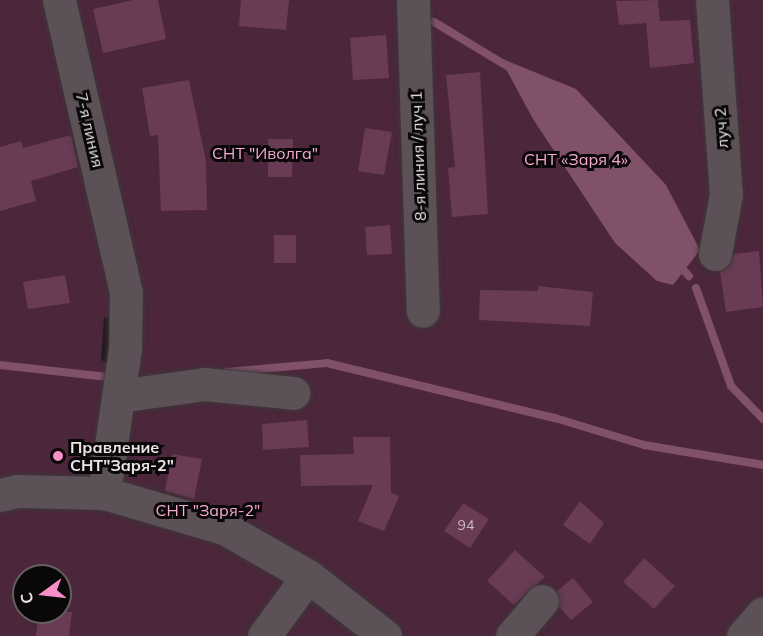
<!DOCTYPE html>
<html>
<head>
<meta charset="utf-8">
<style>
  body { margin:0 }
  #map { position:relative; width:763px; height:636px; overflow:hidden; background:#231a1f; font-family:Mulish,sans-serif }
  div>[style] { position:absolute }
  .green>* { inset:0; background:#4c263b }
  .water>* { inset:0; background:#81516a }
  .stream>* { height:8px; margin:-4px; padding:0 4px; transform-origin:4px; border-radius:4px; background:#81516a }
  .building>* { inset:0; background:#693b54 }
  .roads { filter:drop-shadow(0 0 2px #3d373a) drop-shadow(0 0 2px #3d373a) }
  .minor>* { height:33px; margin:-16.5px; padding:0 16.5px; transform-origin:16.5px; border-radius:16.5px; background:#5c5156 }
  .dots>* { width:16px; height:16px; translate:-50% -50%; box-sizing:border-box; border:3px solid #0a0708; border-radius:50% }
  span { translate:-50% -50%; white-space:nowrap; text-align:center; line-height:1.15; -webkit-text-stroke:6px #0a0708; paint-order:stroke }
  .number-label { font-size:14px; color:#cabac2 }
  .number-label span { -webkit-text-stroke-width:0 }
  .street-label { font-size:16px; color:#eae4e7 }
  .park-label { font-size:16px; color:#f7aad1 }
  .poi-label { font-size:16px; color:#eae4e7; font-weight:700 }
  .left { translate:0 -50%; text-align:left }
  .north { position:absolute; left:12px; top:564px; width:60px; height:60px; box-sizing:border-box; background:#0a0708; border:2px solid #645f61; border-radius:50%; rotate:255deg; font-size:16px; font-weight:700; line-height:24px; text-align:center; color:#eae4e7 }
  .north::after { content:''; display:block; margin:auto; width:21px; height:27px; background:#fa8fc8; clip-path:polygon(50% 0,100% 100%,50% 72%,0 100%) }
</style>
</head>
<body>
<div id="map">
  <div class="green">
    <i style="clip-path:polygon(evenodd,0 0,763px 0,763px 636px,0 636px,0 0,126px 315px,122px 370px,101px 360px,104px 318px,126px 315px,0 0,24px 576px,60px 576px,60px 612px,24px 612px,24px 576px)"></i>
  </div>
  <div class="water">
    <i style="clip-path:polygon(500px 58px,576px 89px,666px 185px,700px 250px,673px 285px,657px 281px,615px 243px,533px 119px)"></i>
  </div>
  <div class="stream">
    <i style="left:434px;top:22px;width:85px;rotate:31.1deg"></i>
    <i style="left:679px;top:265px;width:15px;rotate:48deg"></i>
    <i style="left:696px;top:288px;width:104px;rotate:70.3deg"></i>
    <i style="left:731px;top:386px;width:46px;rotate:45.9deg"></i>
    <i style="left:0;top:365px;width:117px;rotate:6.4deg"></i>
    <i style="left:227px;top:372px;width:100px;rotate:-5.1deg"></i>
    <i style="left:327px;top:363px;width:235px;rotate:13.6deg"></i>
    <i style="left:555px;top:418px;width:93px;rotate:16.9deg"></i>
    <i style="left:644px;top:445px;width:121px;rotate:9.5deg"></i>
  </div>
  <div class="building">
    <i style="clip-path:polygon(133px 0,158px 0,166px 39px,103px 53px,93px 9px)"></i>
    <i style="clip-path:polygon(241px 0,289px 0,286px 30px,239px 26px)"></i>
    <i style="clip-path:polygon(658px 0,660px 21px,690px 20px,694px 63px,650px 68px,646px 23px,619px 25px,616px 1px)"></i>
    <i style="clip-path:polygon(386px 35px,389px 78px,353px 80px,350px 38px)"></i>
    <i style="clip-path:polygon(480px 72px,488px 214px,452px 217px,448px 168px,455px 167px,446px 75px)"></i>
    <i style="clip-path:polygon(189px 80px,206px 161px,207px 210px,161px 211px,158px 135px,150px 136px,142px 88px)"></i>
    <i style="clip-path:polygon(365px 128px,392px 132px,384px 175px,358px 171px)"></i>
    <i style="clip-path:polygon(71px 135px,78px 167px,31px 181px,36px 201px,0 211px,0 147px,21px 141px,23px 148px)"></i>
    <i style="clip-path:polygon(268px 139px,293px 139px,292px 177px,268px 177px)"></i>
    <i style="clip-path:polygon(390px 225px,392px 254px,367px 255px,365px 227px)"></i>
    <i style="clip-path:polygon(274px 235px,296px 235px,296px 263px,274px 263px)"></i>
    <i style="clip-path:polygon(759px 251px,763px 307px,726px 312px,720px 272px,734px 254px)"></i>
    <i style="clip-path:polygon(65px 275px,70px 303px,28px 309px,23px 282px)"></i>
    <i style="clip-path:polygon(538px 286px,593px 292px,590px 326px,479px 320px,480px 290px,538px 291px)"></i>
    <i style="clip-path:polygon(307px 420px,309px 447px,263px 450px,262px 424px)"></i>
    <i style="clip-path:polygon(353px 437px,390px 437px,391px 493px,399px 496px,384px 531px,358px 521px,373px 485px,301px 486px,300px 455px,354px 454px)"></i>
    <i style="clip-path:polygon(172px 454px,202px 459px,194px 499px,165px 491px)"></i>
    <i style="clip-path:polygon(580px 501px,604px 523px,590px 544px,563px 525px)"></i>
    <i style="clip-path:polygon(463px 503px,489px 519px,470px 548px,444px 531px)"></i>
    <i style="clip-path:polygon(515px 550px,545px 577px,514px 605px,487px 581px)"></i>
    <i style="clip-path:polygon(644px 558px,675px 586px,654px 609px,623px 582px)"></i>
    <i style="clip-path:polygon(573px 578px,593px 602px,571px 620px,559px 607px,557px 591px)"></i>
    <i style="clip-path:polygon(39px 612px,72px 612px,69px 636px,36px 636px)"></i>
  </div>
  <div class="roads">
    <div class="minor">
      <i style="left:59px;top:0;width:300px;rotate:77.1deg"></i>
      <i style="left:126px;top:292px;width:57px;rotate:91deg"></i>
      <i style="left:125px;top:349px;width:146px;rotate:98.3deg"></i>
      <i style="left:413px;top:0;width:311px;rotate:88.2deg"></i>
      <i style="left:712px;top:0;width:195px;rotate:85.9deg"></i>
      <i style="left:726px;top:194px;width:61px;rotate:100.4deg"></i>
      <i style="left:118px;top:396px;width:87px;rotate:-7.9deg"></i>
      <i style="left:204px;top:384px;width:90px;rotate:5.7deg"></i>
      <i style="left:0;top:495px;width:18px;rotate:-13deg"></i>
      <i style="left:18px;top:491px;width:86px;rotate:1.3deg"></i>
      <i style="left:104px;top:493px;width:125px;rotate:16.3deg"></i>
      <i style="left:224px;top:528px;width:97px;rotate:29.7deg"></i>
      <i style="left:308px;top:576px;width:98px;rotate:37.9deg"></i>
      <i style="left:264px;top:636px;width:74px;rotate:-53.7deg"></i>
      <i style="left:512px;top:636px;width:46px;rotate:-49.4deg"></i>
      <i style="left:743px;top:636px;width:30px;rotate:-49deg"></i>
    </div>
  </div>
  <div class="dots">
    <i style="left:58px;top:456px;background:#fa8fc8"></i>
  </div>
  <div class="number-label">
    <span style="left:466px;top:525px">94</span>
  </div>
  <div class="street-label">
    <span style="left:721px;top:128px;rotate:-94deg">луч 2</span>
    <span style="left:90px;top:130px;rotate:77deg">7-я линия</span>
    <span style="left:418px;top:156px;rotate:-92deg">8-я линия / луч 1</span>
  </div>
  <div class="park-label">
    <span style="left:265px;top:153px">СНТ "Иволга"</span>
    <span style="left:576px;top:159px">СНТ «Заря 4»</span>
    <span style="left:208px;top:510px">СНТ "Заря-2"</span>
  </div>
  <div class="poi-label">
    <span class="left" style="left:70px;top:456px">Правление<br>СНТ"Заря-2"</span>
  </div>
  <div class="north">С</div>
</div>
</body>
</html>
